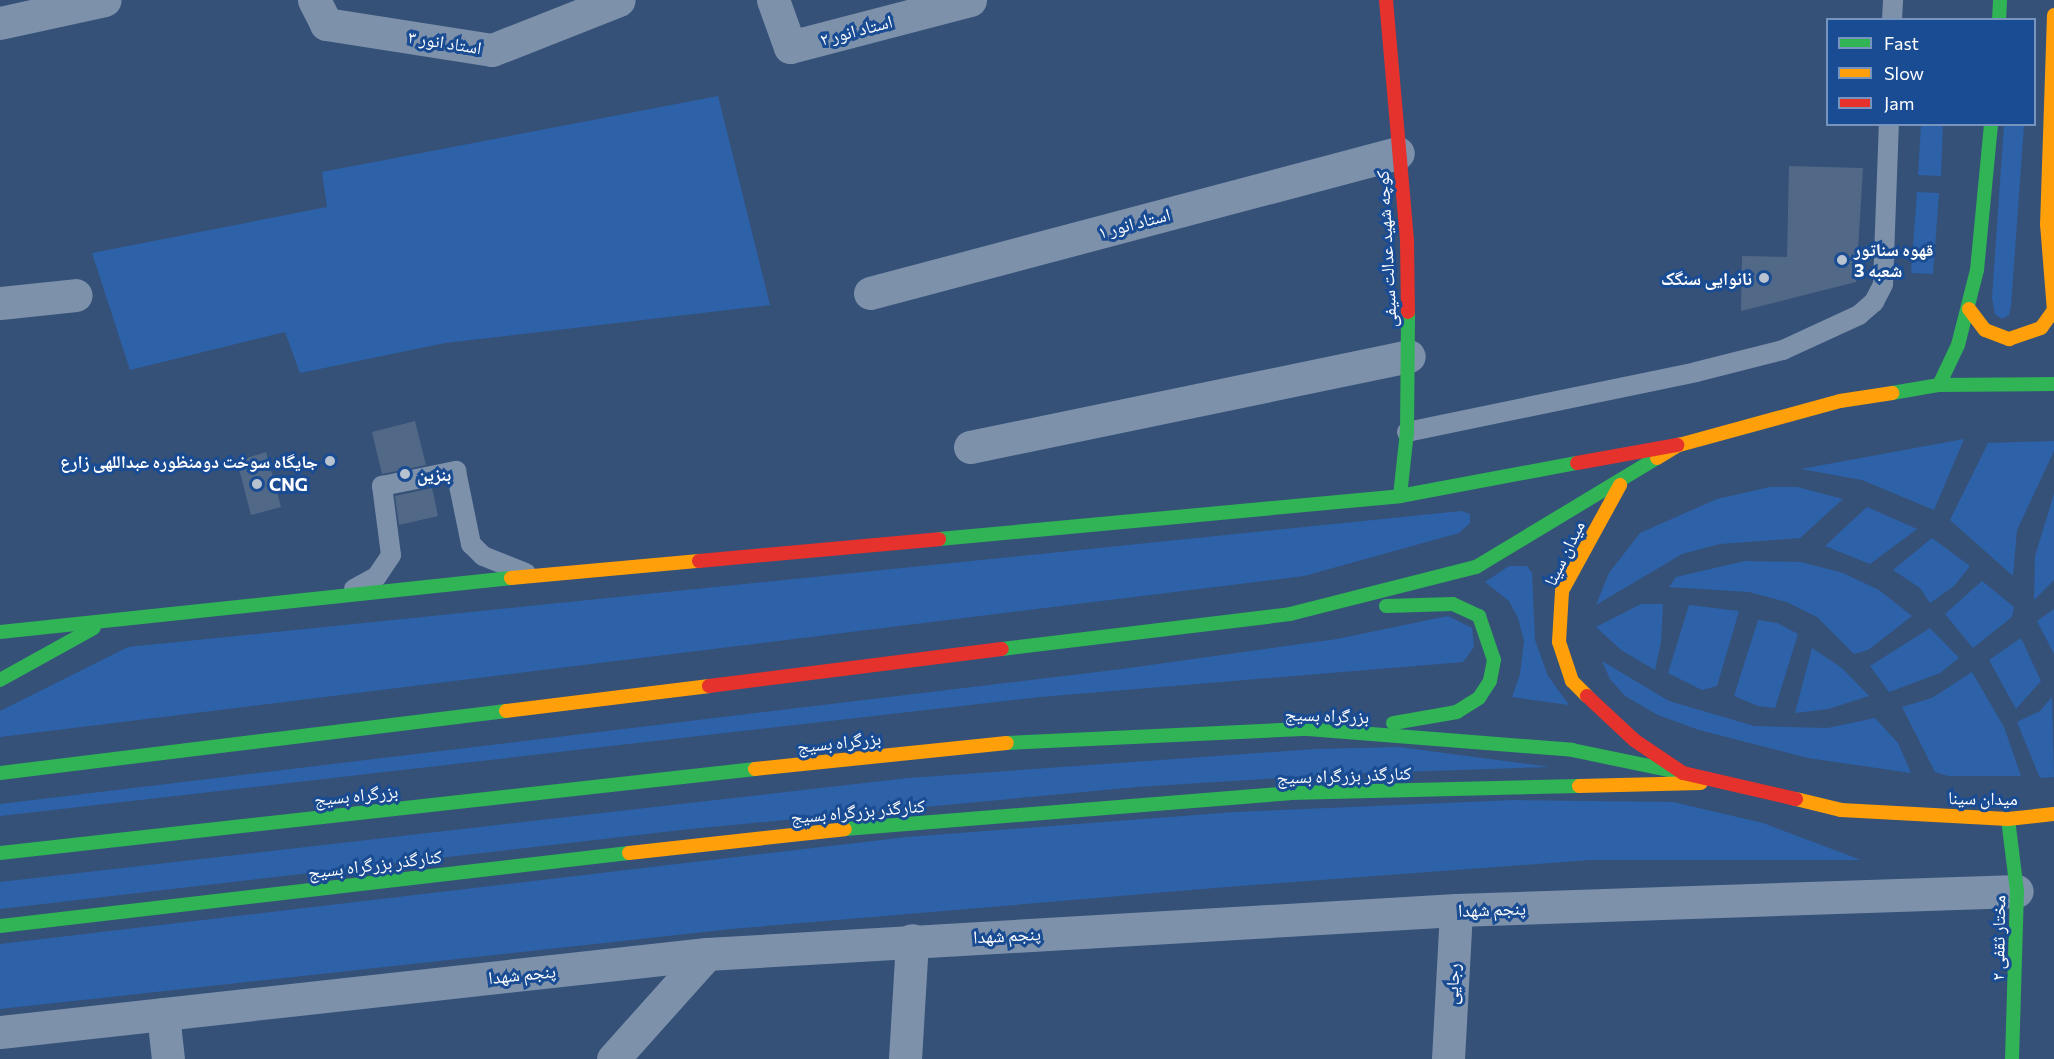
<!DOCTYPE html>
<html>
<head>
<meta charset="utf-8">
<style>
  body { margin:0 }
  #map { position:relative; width:2054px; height:1059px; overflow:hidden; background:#355178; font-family:Commissioner,"Noto Naskh Arabic",sans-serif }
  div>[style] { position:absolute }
  .green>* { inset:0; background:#2d62a9 }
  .building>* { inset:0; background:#526887 }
  .lane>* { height:20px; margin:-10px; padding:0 10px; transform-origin:10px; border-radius:10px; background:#7d91ab }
  .street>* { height:33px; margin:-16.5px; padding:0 16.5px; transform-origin:16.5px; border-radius:16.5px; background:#7d91ab }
  .fast>* { height:14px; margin:-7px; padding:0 7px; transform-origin:7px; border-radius:7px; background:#30b455 }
  .slow>* { height:14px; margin:-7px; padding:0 7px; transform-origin:7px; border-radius:7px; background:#ff9f0a }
  .jam>* { height:14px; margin:-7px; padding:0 7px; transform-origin:7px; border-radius:7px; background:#e5322d }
  .dots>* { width:16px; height:16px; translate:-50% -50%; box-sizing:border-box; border:3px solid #1a4c93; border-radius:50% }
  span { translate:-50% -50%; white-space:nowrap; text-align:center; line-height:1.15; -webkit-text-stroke:6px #1a4c93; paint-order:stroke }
  .street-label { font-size:18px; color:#fff }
  .poi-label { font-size:18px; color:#fff; font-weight:700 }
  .left { translate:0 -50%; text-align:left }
  .right { translate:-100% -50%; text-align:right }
  .legend { position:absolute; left:1826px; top:18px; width:210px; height:108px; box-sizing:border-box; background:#1a4c93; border:2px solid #7694be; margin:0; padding:8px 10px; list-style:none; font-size:18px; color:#fff }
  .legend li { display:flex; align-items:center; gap:12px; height:30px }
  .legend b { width:30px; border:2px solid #7694be }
</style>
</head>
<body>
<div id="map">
  <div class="green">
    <i style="clip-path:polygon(718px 96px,770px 305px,445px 343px,300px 373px,285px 332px,130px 370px,92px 253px,327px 207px,322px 172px)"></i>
    <i style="clip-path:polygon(1921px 125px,1943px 125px,1941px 176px,1918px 175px)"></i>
    <i style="clip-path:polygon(2004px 125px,2024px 125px,2011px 306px,2009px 315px,2002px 319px,1995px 314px,1992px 298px)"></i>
    <i style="clip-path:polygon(1917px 192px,1939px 193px,1933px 274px,1911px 273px)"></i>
    <i style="clip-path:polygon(1964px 439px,1934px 510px,1862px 480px,1801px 469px)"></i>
    <i style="clip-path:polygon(2054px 441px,2054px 451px,2017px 530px,2013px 576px,1950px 520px,1988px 443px)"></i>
    <i style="clip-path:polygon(1770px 487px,1797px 487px,1843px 499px,1800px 538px,1720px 544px,1682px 554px,1596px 605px,1609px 573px,1640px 533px,1717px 499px)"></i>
    <i style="clip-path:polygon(2054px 494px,2054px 580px,2034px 600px,2035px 556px)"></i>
    <i style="clip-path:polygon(1867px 507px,1917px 529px,1870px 564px,1825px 546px)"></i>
    <i style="clip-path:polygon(1461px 511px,1470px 514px,1470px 523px,1459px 533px,1304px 576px,0 737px,0 711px,128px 647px)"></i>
    <i style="clip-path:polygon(1932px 538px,1970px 566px,1954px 586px,1930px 603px,1920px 588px,1893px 570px)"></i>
    <i style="clip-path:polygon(1745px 561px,1801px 562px,1843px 573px,1879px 590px,1912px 616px,1868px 650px,1854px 654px,1817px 617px,1787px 602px,1749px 592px,1669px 587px,1676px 577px)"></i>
    <i style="clip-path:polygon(1509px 566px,1527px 566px,1532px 573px,1535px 640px,1548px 676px,1569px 705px,1512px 697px,1520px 674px,1524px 641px,1518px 618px,1509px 601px,1485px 582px)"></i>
    <i style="clip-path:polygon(1982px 581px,2014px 607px,2012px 617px,1973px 648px,1945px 614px)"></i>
    <i style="clip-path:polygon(1641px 604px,1663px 604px,1661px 642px,1655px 670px,1621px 650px,1596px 627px)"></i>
    <i style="clip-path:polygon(1689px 605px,1739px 611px,1717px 686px,1702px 690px,1668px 673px)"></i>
    <i style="clip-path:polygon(2054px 609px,2054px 654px,2037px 621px)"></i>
    <i style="clip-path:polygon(1448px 616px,1472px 628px,1474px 647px,1463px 662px,1040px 697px,0 816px,0 804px,1122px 669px,1337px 639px)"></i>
    <i style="clip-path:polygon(1758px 620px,1777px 623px,1798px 634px,1775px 708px,1758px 706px,1734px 696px)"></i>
    <i style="clip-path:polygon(1930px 628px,1959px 658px,1940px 673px,1889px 692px,1870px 666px)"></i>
    <i style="clip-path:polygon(2021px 638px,2041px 681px,2016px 709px,1989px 660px)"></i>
    <i style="clip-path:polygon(1812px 648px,1842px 668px,1869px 696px,1828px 709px,1795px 713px)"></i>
    <i style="clip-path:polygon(1602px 661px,1669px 701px,1754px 726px,1828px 728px,1875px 718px,1898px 743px,1911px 773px,1808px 758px,1699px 730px,1658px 715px,1625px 696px,1610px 679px)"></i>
    <i style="clip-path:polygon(1972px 672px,2004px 727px,2021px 776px,1948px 776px,1935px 772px,1902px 707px,1932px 698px)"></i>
    <i style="clip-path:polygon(2052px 697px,2054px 777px,2040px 778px,2017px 722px,2040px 711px)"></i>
    <i style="clip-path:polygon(1399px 747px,1550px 767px,1341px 774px,1137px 787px,690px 829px,0 909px,0 882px,908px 778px,1315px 749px)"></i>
    <i style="clip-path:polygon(1514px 800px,1673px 802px,1763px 823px,1861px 860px,1590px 860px,1226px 887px,731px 929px,0 1009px,0 944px,907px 837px,1235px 812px)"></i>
  </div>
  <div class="building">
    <i style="clip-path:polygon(1789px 166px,1863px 168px,1856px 282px,1741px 311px,1742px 256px,1787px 257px)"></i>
    <i style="clip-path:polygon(415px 421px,426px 465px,382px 474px,372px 432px)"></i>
    <i style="clip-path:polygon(266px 452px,281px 507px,251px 515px,237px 461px)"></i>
    <i style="clip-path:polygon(432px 488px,438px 516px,399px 525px,395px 496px)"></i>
  </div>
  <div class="lane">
    <i style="left:1892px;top:20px;width:20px;rotate:-87deg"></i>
    <i style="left:1407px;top:432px;width:295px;rotate:-11.7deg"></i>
    <i style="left:1696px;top:372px;width:90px;rotate:-14.2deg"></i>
    <i style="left:1783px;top:350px;width:84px;rotate:-24.7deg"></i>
    <i style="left:1859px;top:315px;width:20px;rotate:-41deg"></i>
    <i style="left:1874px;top:302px;width:20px;rotate:-63deg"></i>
    <i style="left:1883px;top:284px;width:160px;rotate:-87.9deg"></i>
    <i style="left:354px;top:589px;width:26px;rotate:-29deg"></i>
    <i style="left:377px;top:576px;width:25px;rotate:-56deg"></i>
    <i style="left:391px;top:555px;width:70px;rotate:-97.4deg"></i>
    <i style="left:382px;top:486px;width:76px;rotate:-11.5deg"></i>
    <i style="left:456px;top:471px;width:75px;rotate:78.4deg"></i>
    <i style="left:471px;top:544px;width:17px;rotate:45deg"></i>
    <i style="left:483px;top:556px;width:46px;rotate:21.6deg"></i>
  </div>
  <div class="street">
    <i style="left:314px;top:0;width:27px;rotate:63deg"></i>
    <i style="left:326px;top:24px;width:168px;rotate:8.9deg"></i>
    <i style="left:492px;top:50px;width:136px;rotate:-21.5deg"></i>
    <i style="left:773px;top:0;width:50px;rotate:70.1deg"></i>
    <i style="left:790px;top:47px;width:186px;rotate:-14.6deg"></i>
    <i style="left:0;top:23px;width:107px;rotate:-12.4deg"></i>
    <i style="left:870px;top:293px;width:546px;rotate:-14.85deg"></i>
    <i style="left:0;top:303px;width:76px;rotate:-6deg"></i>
    <i style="left:970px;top:447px;width:448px;rotate:-11.7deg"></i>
    <i style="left:163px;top:1014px;width:45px;rotate:83.7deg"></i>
    <i style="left:0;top:1032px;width:711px;rotate:-6.3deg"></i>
    <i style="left:707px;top:954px;width:750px;rotate:-3.36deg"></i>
    <i style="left:1456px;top:910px;width:561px;rotate:-1.94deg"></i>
    <i style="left:613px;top:1059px;width:141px;rotate:-48.2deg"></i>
    <i style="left:905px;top:1059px;width:119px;rotate:-86.6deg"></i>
    <i style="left:1448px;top:1059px;width:149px;rotate:-86.9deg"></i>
  </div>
  <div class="fast">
    <i style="left:1999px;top:20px;width:20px;rotate:-87deg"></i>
    <i style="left:1939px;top:385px;width:44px;rotate:-64.6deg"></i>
    <i style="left:1958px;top:345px;width:77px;rotate:-75.8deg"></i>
    <i style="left:1977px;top:270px;width:147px;rotate:-84.5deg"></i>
    <i style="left:1892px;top:393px;width:48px;rotate:-9.7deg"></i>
    <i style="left:1939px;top:385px;width:115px;rotate:-0.5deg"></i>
    <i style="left:1400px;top:496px;width:64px;rotate:-83.8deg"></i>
    <i style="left:1407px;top:432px;width:120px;rotate:-89.5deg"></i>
    <i style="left:939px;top:539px;width:463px;rotate:-5.3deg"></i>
    <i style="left:1400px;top:496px;width:180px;rotate:-10.6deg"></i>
    <i style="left:1386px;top:606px;width:67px;rotate:-1.7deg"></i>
    <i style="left:1453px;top:604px;width:29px;rotate:25deg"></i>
    <i style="left:1479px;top:616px;width:46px;rotate:71.2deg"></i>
    <i style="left:1494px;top:660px;width:21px;rotate:101deg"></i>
    <i style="left:1490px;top:681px;width:20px;rotate:123deg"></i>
    <i style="left:1479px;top:698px;width:26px;rotate:148deg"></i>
    <i style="left:1457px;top:712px;width:65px;rotate:170.2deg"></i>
    <i style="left:0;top:632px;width:514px;rotate:-6.03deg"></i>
    <i style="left:1002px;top:649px;width:290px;rotate:-6.9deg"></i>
    <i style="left:1290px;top:614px;width:192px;rotate:-14.2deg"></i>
    <i style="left:1476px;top:567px;width:211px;rotate:-31.1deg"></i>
    <i style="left:0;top:680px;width:107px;rotate:-29deg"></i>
    <i style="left:1007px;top:743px;width:301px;rotate:-2.7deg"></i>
    <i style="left:1308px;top:729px;width:265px;rotate:4.5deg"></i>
    <i style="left:1572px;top:750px;width:113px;rotate:11.7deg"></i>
    <i style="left:0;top:773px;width:510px;rotate:-6.99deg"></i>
    <i style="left:2008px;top:819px;width:73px;rotate:82.9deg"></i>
    <i style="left:2017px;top:891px;width:168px;rotate:91.7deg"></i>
    <i style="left:845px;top:829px;width:446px;rotate:-4.6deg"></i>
    <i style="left:1290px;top:793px;width:289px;rotate:-1.4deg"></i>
    <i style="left:0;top:853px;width:760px;rotate:-6.35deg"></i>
    <i style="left:0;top:926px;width:633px;rotate:-6.62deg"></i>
  </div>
  <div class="slow">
    <i style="left:2054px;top:15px;width:209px;rotate:91.9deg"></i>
    <i style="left:2047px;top:224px;width:87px;rotate:85.4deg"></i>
    <i style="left:1969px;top:309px;width:26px;rotate:53deg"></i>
    <i style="left:1985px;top:330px;width:26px;rotate:21deg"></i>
    <i style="left:2009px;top:339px;width:34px;rotate:-19deg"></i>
    <i style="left:2041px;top:328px;width:22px;rotate:-54deg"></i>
    <i style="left:1657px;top:458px;width:26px;rotate:-31deg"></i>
    <i style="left:1679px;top:445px;width:167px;rotate:-15.3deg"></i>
    <i style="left:1840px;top:401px;width:53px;rotate:-8.7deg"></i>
    <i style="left:511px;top:578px;width:189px;rotate:-5.2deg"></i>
    <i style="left:1587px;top:696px;width:21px;rotate:-135deg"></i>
    <i style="left:1572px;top:681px;width:41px;rotate:-108.4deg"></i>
    <i style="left:1559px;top:642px;width:51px;rotate:-86.6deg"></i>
    <i style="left:1562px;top:591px;width:121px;rotate:-61.3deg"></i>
    <i style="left:506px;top:711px;width:205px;rotate:-7deg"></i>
    <i style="left:755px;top:769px;width:253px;rotate:-5.9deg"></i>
    <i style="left:1579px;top:786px;width:122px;rotate:-1.4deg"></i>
    <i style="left:1796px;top:799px;width:46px;rotate:13.7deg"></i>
    <i style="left:1841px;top:810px;width:167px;rotate:3.1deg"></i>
    <i style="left:2008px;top:819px;width:46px;rotate:-6.2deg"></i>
    <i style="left:629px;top:853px;width:217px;rotate:-6.3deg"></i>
  </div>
  <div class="jam">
    <i style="left:1386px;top:0;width:242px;rotate:85deg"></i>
    <i style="left:1407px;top:241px;width:71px;rotate:89.2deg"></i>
    <i style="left:1577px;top:463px;width:102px;rotate:-10.2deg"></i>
    <i style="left:699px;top:561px;width:241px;rotate:-5.2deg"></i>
    <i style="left:709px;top:686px;width:295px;rotate:-7.2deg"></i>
    <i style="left:1587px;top:696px;width:64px;rotate:43.1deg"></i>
    <i style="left:1634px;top:740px;width:59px;rotate:34deg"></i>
    <i style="left:1683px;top:773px;width:116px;rotate:13deg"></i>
  </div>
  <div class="dots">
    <i style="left:1842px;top:260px;background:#b8c2d0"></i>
    <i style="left:1764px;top:278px;background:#b8c2d0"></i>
    <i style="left:330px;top:461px;background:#b8c2d0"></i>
    <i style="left:405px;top:474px;background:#b8c2d0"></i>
    <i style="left:257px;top:484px;background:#b8c2d0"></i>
  </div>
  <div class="street-label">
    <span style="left:856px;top:30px;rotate:-15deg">استاد انور ۲</span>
    <span style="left:445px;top:42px;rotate:9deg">استاد انور ۳</span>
    <span style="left:1134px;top:223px;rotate:-15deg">استاد انور ۱</span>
    <span style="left:1386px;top:249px;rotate:-93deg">کوچه شهید عدالت سیفی</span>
    <span style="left:1564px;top:553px;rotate:-64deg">میدان سینا</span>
    <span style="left:1327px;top:715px;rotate:2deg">بزرگراه بسیج</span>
    <span style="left:839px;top:742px;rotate:-6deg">بزرگراه بسیج</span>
    <span style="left:1344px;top:775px;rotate:-2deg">کنارگذر بزرگراه بسیج</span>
    <span style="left:356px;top:795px;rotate:-6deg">بزرگراه بسیج</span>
    <span style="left:1983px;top:798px;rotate:1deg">میدان سینا</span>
    <span style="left:858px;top:811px;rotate:-5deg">کنارگذر بزرگراه بسیج</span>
    <span style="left:375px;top:864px;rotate:-7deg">کنارگذر بزرگراه بسیج</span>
    <span style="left:1492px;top:909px;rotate:-2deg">پنجم شهدا</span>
    <span style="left:1007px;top:935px;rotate:-3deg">پنجم شهدا</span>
    <span style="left:1998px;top:938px;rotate:-89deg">مختار ثقفی ۲</span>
    <span style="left:522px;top:974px;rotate:-6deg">پنجم شهدا</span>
    <span style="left:1452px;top:984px;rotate:-87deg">رجایی</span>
  </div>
  <div class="poi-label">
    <span class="left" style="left:1854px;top:260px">قهوه سناتور<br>شعبه 3</span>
    <span class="right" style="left:1752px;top:278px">نانوایی سنگک</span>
    <span class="right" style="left:318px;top:461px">جایگاه سوخت دومنظوره عبداللهی زارع</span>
    <span class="left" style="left:417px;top:474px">بنزین</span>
    <span class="left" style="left:269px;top:484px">CNG</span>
  </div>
  <ul class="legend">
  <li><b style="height:8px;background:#30b455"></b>Fast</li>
  <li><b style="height:8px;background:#ff9f0a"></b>Slow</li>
  <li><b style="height:8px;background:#e5322d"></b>Jam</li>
  </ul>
</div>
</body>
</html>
